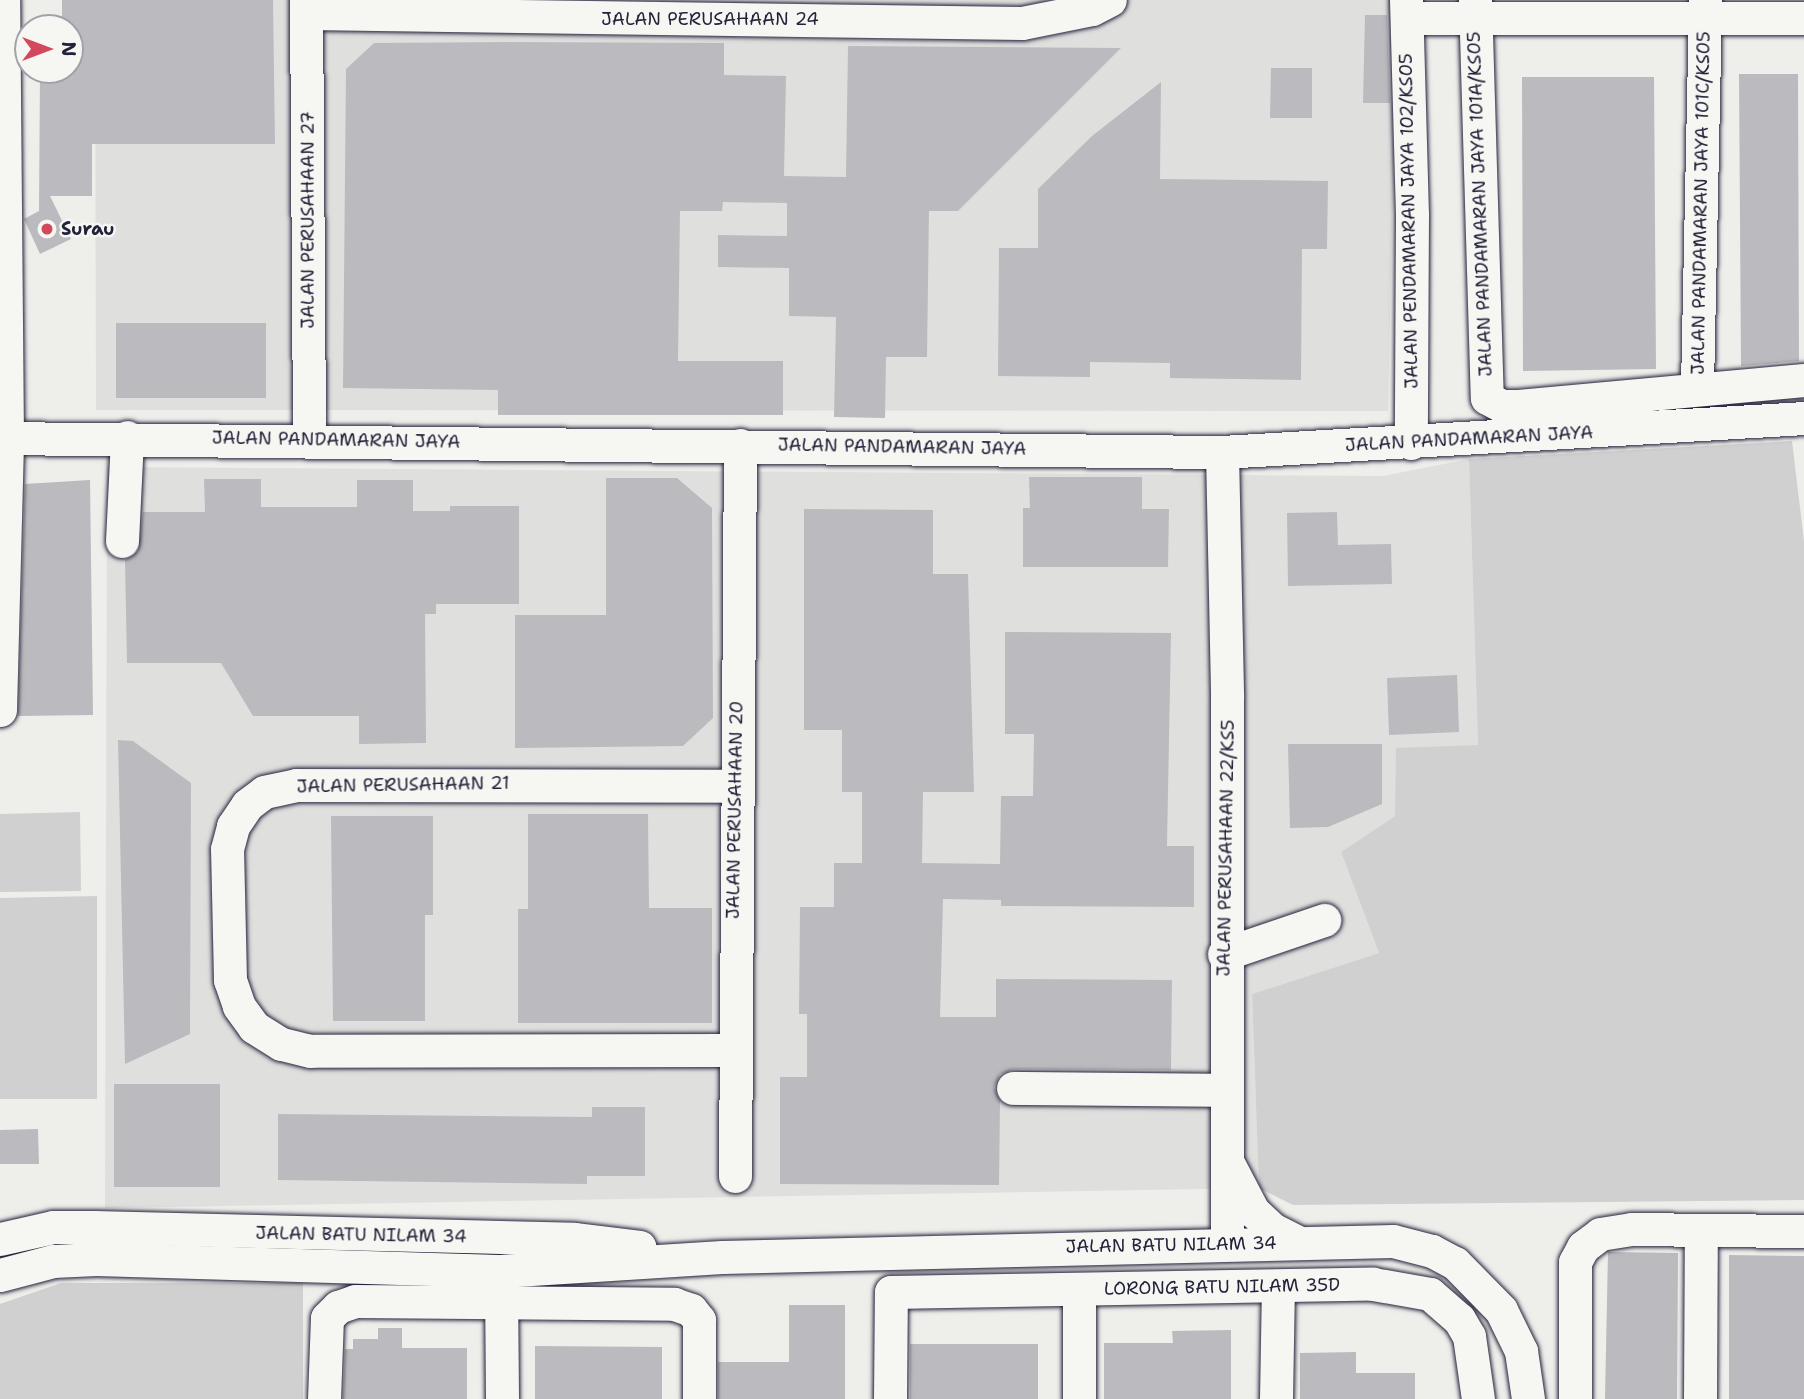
<!DOCTYPE html>
<html>
<head>
<meta charset="utf-8">
<style>
  body { margin:0 }
  #map { position:relative; width:1804px; height:1399px; overflow:hidden; background:#eeeeeb; font-family:"Shantell Sans",sans-serif }
  div>[style] { position:absolute }
  .built>* { inset:0; background:#dfdfde }
  .green>* { inset:0; background:#d0d0d1 }
  .building>* { inset:0; background:#bbbbbf }
  .roads { filter:drop-shadow(0 0 2px #22223b) drop-shadow(0 0 2px #22223b) }
  .minor>* { height:33px; margin:-16.5px; padding:0 16.5px; transform-origin:16.5px; border-radius:16.5px; background:#f6f6f2 }
  .dots>* { width:19px; height:19px; translate:-50% -50%; box-sizing:border-box; border:4px solid #f6f6f2; border-radius:50% }
  span { translate:-50% -50%; white-space:nowrap; text-align:center; line-height:1.15; -webkit-text-stroke:5px #f6f6f2; paint-order:stroke }
  .street-label { font-size:18px; color:#22223b }
  .poi-label { font-size:18px; color:#22223b; font-weight:700 }
  .left { translate:0 -50%; text-align:left }
  .north { position:absolute; left:14px; top:14px; width:70px; height:70px; box-sizing:border-box; background:#f6f6f2; border:2px solid #a1a1a9; border-radius:50%; rotate:90deg; font-size:19px; font-weight:700; line-height:28px; text-align:center; color:#22223b }
  .north::after { content:''; display:block; margin:auto; width:24px; height:32px; background:#d1495b; clip-path:polygon(50% 0,100% 100%,50% 72%,0 100%) }
</style>
</head>
<body>
<div id="map">
  <div class="built">
    <i style="clip-path:polygon(95px 0,1397px 0,1388px 411px,96px 410px)"></i>
    <i style="clip-path:polygon(1469px 459px,1478px 746px,1395px 816px,1341px 852px,1379px 953px,1252px 994px,1259px 1188px,105px 1208px,107px 467px,1383px 476px)"></i>
  </div>
  <div class="green">
    <i style="clip-path:polygon(1792px 441px,1804px 541px,1804px 1200px,1293px 1205px,1259px 1188px,1252px 994px,1379px 953px,1341px 852px,1395px 816px,1396px 748px,1478px 745px,1469px 459px)"></i>
    <i style="clip-path:polygon(80px 812px,81px 891px,0 892px,0 814px)"></i>
    <i style="clip-path:polygon(97px 896px,97px 1099px,0 1099px,0 898px)"></i>
    <i style="clip-path:polygon(61px 1283px,303px 1283px,303px 1399px,0 1399px,0 1304px)"></i>
  </div>
  <div class="building">
    <i style="clip-path:polygon(62px 0,273px 0,275px 144px,92px 144px,92px 196px,50px 196px,71px 239px,40px 254px,24px 219px,39px 211px,40px 70px,70px 70px,70px 21px,62px 21px)"></i>
    <i style="clip-path:polygon(1365px 15px,1387px 15px,1390px 103px,1363px 103px)"></i>
    <i style="clip-path:polygon(509px 42px,724px 43px,724px 75px,786px 76px,784px 176px,846px 177px,848px 46px,1121px 48px,958px 211px,929px 211px,927px 357px,886px 357px,885px 418px,834px 417px,836px 317px,789px 316px,789px 268px,718px 267px,718px 235px,787px 236px,787px 203px,723px 202px,722px 211px,680px 211px,678px 361px,783px 361px,783px 415px,498px 415px,498px 390px,343px 388px,346px 69px,374px 43px)"></i>
    <i style="clip-path:polygon(1271px 68px,1312px 68px,1312px 118px,1270px 118px)"></i>
    <i style="clip-path:polygon(1739px 74px,1798px 74px,1799px 361px,1741px 366px)"></i>
    <i style="clip-path:polygon(1522px 77px,1654px 77px,1656px 369px,1523px 371px)"></i>
    <i style="clip-path:polygon(1161px 82px,1160px 179px,1328px 181px,1327px 249px,1302px 249px,1301px 380px,1170px 378px,1170px 363px,1090px 362px,1090px 377px,998px 376px,999px 248px,1038px 248px,1038px 189px,1092px 136px)"></i>
    <i style="clip-path:polygon(116px 323px,266px 323px,266px 398px,116px 398px)"></i>
    <i style="clip-path:polygon(1029px 477px,1142px 477px,1142px 509px,1169px 509px,1168px 567px,1023px 567px,1023px 508px,1030px 508px)"></i>
    <i style="clip-path:polygon(606px 478px,677px 478px,712px 508px,713px 718px,683px 746px,515px 748px,515px 615px,606px 615px)"></i>
    <i style="clip-path:polygon(204px 479px,261px 479px,261px 507px,357px 507px,357px 480px,413px 480px,413px 511px,450px 511px,450px 506px,519px 506px,519px 604px,436px 604px,436px 614px,425px 614px,426px 743px,359px 744px,359px 716px,253px 716px,221px 663px,127px 663px,125px 560px,138px 551px,143px 512px,205px 512px)"></i>
    <i style="clip-path:polygon(90px 480px,93px 715px,18px 716px,25px 484px)"></i>
    <i style="clip-path:polygon(804px 509px,933px 510px,933px 574px,968px 574px,974px 792px,923px 792px,922px 863px,1000px 864px,1001px 796px,1033px 796px,1034px 734px,1005px 734px,1005px 632px,1171px 633px,1167px 846px,1194px 846px,1194px 907px,1001px 906px,1001px 900px,943px 899px,940px 1017px,996px 1017px,996px 979px,1172px 980px,1171px 1070px,1013px 1069px,1000px 1074px,994px 1087px,1000px 1101px,999px 1185px,780px 1184px,780px 1077px,807px 1077px,807px 1014px,799px 1014px,800px 907px,834px 907px,834px 863px,862px 863px,862px 792px,842px 792px,842px 730px,804px 730px)"></i>
    <i style="clip-path:polygon(1337px 512px,1338px 545px,1391px 544px,1392px 584px,1288px 586px,1287px 513px)"></i>
    <i style="clip-path:polygon(1457px 675px,1459px 732px,1389px 735px,1387px 678px)"></i>
    <i style="clip-path:polygon(118px 740px,133px 741px,191px 783px,190px 1034px,125px 1064px)"></i>
    <i style="clip-path:polygon(1288px 744px,1382px 744px,1382px 804px,1328px 827px,1290px 828px)"></i>
    <i style="clip-path:polygon(528px 814px,648px 814px,649px 908px,712px 908px,712px 1023px,518px 1023px,518px 909px,528px 909px)"></i>
    <i style="clip-path:polygon(331px 816px,433px 816px,433px 915px,425px 915px,425px 1021px,333px 1021px)"></i>
    <i style="clip-path:polygon(114px 1084px,220px 1084px,220px 1187px,114px 1187px)"></i>
    <i style="clip-path:polygon(592px 1107px,645px 1107px,645px 1176px,587px 1176px,587px 1184px,278px 1180px,278px 1114px,592px 1117px)"></i>
    <i style="clip-path:polygon(38px 1129px,39px 1164px,0 1164px,0 1130px)"></i>
    <i style="clip-path:polygon(1608px 1252px,1678px 1253px,1677px 1399px,1605px 1399px)"></i>
    <i style="clip-path:polygon(1729px 1255px,1804px 1256px,1804px 1399px,1729px 1399px)"></i>
    <i style="clip-path:polygon(789px 1305px,845px 1305px,845px 1399px,718px 1399px,718px 1362px,789px 1362px)"></i>
    <i style="clip-path:polygon(378px 1328px,402px 1328px,402px 1348px,467px 1348px,467px 1399px,343px 1399px,345px 1349px,353px 1349px,353px 1339px,378px 1339px)"></i>
    <i style="clip-path:polygon(1231px 1330px,1231px 1399px,1104px 1399px,1104px 1343px,1173px 1343px,1172px 1331px)"></i>
    <i style="clip-path:polygon(910px 1344px,1038px 1344px,1038px 1399px,910px 1399px)"></i>
    <i style="clip-path:polygon(535px 1346px,662px 1347px,662px 1399px,535px 1399px)"></i>
    <i style="clip-path:polygon(1356px 1352px,1356px 1373px,1415px 1373px,1415px 1399px,1300px 1399px,1300px 1353px)"></i>
  </div>
  <div class="roads">
    <div class="minor">
      <i style="left:306px;top:0;width:439px;rotate:89.6deg"></i>
      <i style="left:1406px;top:0;width:214px;rotate:88.4deg"></i>
      <i style="left:1412px;top:214px;width:229px;rotate:90.3deg"></i>
      <i style="left:1475px;top:0;width:398px;rotate:88.3deg"></i>
      <i style="left:1487px;top:398px;width:17px;rotate:28deg"></i>
      <i style="left:1502px;top:406px;width:16px"></i>
      <i style="left:1518px;top:406px;width:287px;rotate:-5.2deg"></i>
      <i style="left:306px;top:13px;width:716px;rotate:0.8deg"></i>
      <i style="left:1022px;top:23px;width:71px;rotate:-11.3deg"></i>
      <i style="left:1092px;top:9px;width:20px;rotate:-27deg"></i>
      <i style="left:1407px;top:18px;width:397px"></i>
      <i style="left:1697px;top:387px;width:387px;rotate:-88.8deg"></i>
      <i style="left:0;top:438px;width:1222px;rotate:0.66deg"></i>
      <i style="left:1222px;top:452px;width:583px;rotate:-3.34deg"></i>
      <i style="left:1222px;top:452px;width:246px;rotate:88.8deg"></i>
      <i style="left:1227px;top:698px;width:546px;rotate:90deg"></i>
      <i style="left:122px;top:541px;width:104px;rotate:-87.2deg"></i>
      <i style="left:0;top:710px;width:272px;rotate:-88.5deg"></i>
      <i style="left:7px;top:438px;width:438px;rotate:-90.5deg"></i>
      <i style="left:1224px;top:954px;width:106px;rotate:-18.8deg"></i>
      <i style="left:733px;top:1050px;width:423px;rotate:179.9deg"></i>
      <i style="left:310px;top:1051px;width:30px;rotate:-166deg"></i>
      <i style="left:281px;top:1044px;width:32px;rotate:-148deg"></i>
      <i style="left:254px;top:1027px;width:26px;rotate:-126deg"></i>
      <i style="left:239px;top:1006px;width:28px;rotate:-109deg"></i>
      <i style="left:230px;top:980px;width:131px;rotate:-91.3deg"></i>
      <i style="left:227px;top:849px;width:24px;rotate:-75deg"></i>
      <i style="left:233px;top:826px;width:25px;rotate:-56deg"></i>
      <i style="left:247px;top:805px;width:21px;rotate:-37deg"></i>
      <i style="left:264px;top:792px;width:33px;rotate:-12deg"></i>
      <i style="left:296px;top:785px;width:439px;rotate:0.1deg"></i>
      <i style="left:1013px;top:1088px;width:212px;rotate:0.5deg"></i>
      <i style="left:1229px;top:1165px;width:52px;rotate:62.4deg"></i>
      <i style="left:1253px;top:1211px;width:26px;rotate:43deg"></i>
      <i style="left:1272px;top:1229px;width:31px;rotate:27deg"></i>
      <i style="left:735px;top:1176px;width:731px;rotate:-89.61deg"></i>
      <i style="left:0;top:1239px;width:54px;rotate:-12.8deg"></i>
      <i style="left:53px;top:1227px;width:41px"></i>
      <i style="left:94px;top:1227px;width:480px;rotate:1.4deg"></i>
      <i style="left:574px;top:1239px;width:66px;rotate:6.9deg"></i>
      <i style="left:0;top:1275px;width:55px;rotate:-14.8deg"></i>
      <i style="left:53px;top:1261px;width:43px;rotate:-2.7deg"></i>
      <i style="left:96px;top:1259px;width:404px;rotate:1.7deg"></i>
      <i style="left:500px;top:1271px;width:222px;rotate:-3.6deg"></i>
      <i style="left:722px;top:1257px;width:671px;rotate:-1.37deg"></i>
      <i style="left:1393px;top:1241px;width:40px;rotate:14.4deg"></i>
      <i style="left:1432px;top:1251px;width:26px;rotate:28deg"></i>
      <i style="left:1455px;top:1263px;width:66px;rotate:45.6deg"></i>
      <i style="left:1501px;top:1310px;width:46px;rotate:64deg"></i>
      <i style="left:1521px;top:1351px;width:49px;rotate:81.7deg"></i>
      <i style="left:501px;top:1283px;width:116px;rotate:89.5deg"></i>
      <i style="left:1079px;top:1290px;width:109px;rotate:90deg"></i>
      <i style="left:324px;top:1399px;width:81px;rotate:-87.9deg"></i>
      <i style="left:327px;top:1318px;width:16px;rotate:-45deg"></i>
      <i style="left:338px;top:1307px;width:18px;rotate:-19deg"></i>
      <i style="left:355px;top:1301px;width:319px;rotate:0.5deg"></i>
      <i style="left:674px;top:1304px;width:18px;rotate:19deg"></i>
      <i style="left:691px;top:1310px;width:13px;rotate:51deg"></i>
      <i style="left:699px;top:1320px;width:79px;rotate:90deg"></i>
      <i style="left:890px;top:1399px;width:107px;rotate:-89.5deg"></i>
      <i style="left:891px;top:1292px;width:482px;rotate:-1deg"></i>
      <i style="left:1373px;top:1284px;width:58px;rotate:10deg"></i>
      <i style="left:1430px;top:1294px;width:38px;rotate:41deg"></i>
      <i style="left:1459px;top:1319px;width:20px;rotate:60deg"></i>
      <i style="left:1469px;top:1336px;width:64px;rotate:81.9deg"></i>
      <i style="left:1276px;top:1399px;width:113px;rotate:-89deg"></i>
      <i style="left:1575px;top:1399px;width:137px;rotate:-90deg"></i>
      <i style="left:1575px;top:1262px;width:17px;rotate:-62deg"></i>
      <i style="left:1583px;top:1247px;width:21px;rotate:-37deg"></i>
      <i style="left:1600px;top:1234px;width:32px;rotate:-9deg"></i>
      <i style="left:1632px;top:1229px;width:172px;rotate:0.7deg"></i>
      <i style="left:1700px;top:1399px;width:169px;rotate:-89.7deg"></i>
    </div>
  </div>
  <div class="dots">
    <i style="left:47px;top:229px;background:#d1495b"></i>
  </div>
  <div class="street-label">
    <span style="left:710px;top:19px">JALAN PERUSAHAAN 24</span>
    <span style="left:1701px;top:203px;rotate:-89deg">JALAN PANDAMARAN JAYA 101C/KS05</span>
    <span style="left:1480px;top:204px;rotate:-92deg">JALAN PANDAMARAN JAYA 101A/KS05</span>
    <span style="left:308px;top:220px;rotate:-90deg">JALAN PERUSAHAAN 27</span>
    <span style="left:1409px;top:221px;rotate:-91deg">JALAN PENDAMARAN JAYA 102/KS05</span>
    <span style="left:1469px;top:439px;rotate:-3deg">JALAN PANDAMARAN JAYA</span>
    <span style="left:336px;top:440px;rotate:1deg">JALAN PANDAMARAN JAYA</span>
    <span style="left:902px;top:447px;rotate:1deg">JALAN PANDAMARAN JAYA</span>
    <span style="left:403px;top:785px;rotate:-1deg">JALAN PERUSAHAAN 21</span>
    <span style="left:735px;top:810px;rotate:-89deg">JALAN PERUSAHAAN 20</span>
    <span style="left:1226px;top:848px;rotate:-89deg">JALAN PERUSAHAAN 22/KS5</span>
    <span style="left:361px;top:1235px;rotate:1deg">JALAN BATU NILAM 34</span>
    <span style="left:1171px;top:1245px;rotate:-1deg">JALAN BATU NILAM 34</span>
    <span style="left:1222px;top:1287px;rotate:-1deg">LORONG BATU NILAM 35D</span>
  </div>
  <div class="poi-label">
    <span class="left" style="left:61px;top:229px">Surau</span>
  </div>
  <div class="north">N</div>
</div>
</body>
</html>
